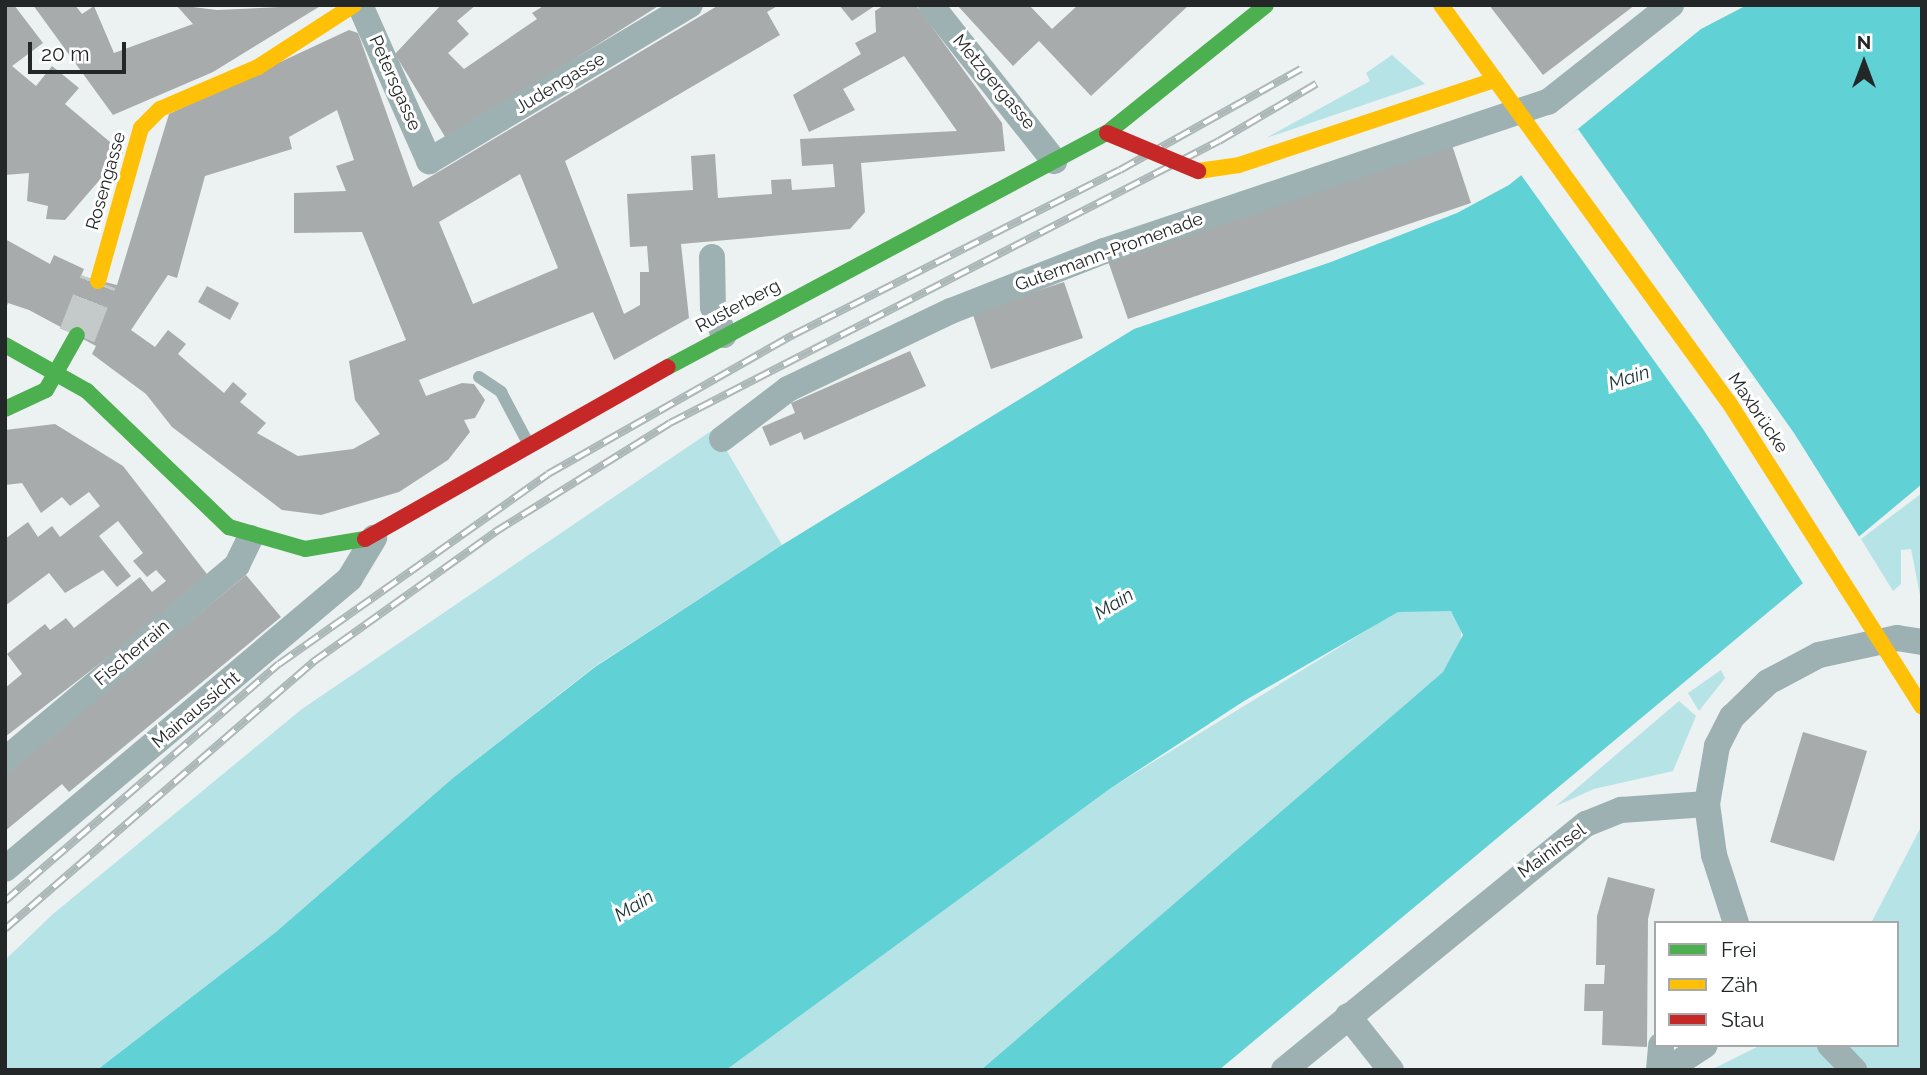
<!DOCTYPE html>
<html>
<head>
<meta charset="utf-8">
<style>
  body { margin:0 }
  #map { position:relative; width:1927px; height:1075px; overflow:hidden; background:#ecf1f2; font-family:Raleway,sans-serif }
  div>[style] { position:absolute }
  .green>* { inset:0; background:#b6e3e5 }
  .water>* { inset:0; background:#60d1d5 }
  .pier>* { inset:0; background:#ecf1f2 }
  .building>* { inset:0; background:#a7abab }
  .secondary-tunnel>* { height:37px; margin-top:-18.5px; transform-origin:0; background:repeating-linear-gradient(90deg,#c4c9c9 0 37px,transparent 0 55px) }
  .lane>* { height:12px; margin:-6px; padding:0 6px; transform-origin:6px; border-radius:6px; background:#9db1b2 }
  .street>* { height:26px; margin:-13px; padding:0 13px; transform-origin:13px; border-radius:13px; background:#9db1b2 }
  .fast>* { height:16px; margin:-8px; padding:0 8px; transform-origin:8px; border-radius:8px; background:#4caf50 }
  .slow>* { height:16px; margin:-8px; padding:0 8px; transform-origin:8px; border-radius:8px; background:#ffc107 }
  .jam>* { height:16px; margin:-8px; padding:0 8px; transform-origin:8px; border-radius:8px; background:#c62828 }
  .rail>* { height:8px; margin-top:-4px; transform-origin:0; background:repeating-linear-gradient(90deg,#fff 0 16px,#acb7b8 0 32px); box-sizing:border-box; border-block:2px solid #acb7b8 }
  .slow-bridge>* { height:16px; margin:-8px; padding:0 8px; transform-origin:8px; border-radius:8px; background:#ffc107 }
  .jam-bridge>* { height:16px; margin:-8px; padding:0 8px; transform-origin:8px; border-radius:8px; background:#c62828 }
  span { translate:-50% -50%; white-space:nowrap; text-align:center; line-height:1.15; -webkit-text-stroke:6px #fff; paint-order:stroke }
  .street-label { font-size:18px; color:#232727 }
  .water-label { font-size:19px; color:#1e3637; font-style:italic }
  .frame { position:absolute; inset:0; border:7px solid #232727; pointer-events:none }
  .legend { position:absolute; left:1654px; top:921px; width:245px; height:126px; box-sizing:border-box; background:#fff; border:2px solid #a7a9a9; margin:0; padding:9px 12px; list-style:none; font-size:21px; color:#232727 }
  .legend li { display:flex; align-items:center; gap:14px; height:35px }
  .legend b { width:35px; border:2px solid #a7a9a9 }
  .north { position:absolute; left:1829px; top:28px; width:70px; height:70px; -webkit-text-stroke:5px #fff; paint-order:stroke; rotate:0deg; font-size:19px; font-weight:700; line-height:28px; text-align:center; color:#232727 }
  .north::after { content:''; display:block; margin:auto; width:24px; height:32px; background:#232727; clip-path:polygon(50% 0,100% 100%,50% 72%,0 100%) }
  .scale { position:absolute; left:28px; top:42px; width:98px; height:32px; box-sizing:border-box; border:4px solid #232727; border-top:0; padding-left:9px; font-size:21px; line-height:24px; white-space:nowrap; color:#232727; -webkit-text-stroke:5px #fff; paint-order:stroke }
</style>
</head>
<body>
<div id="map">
  <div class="green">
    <i style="clip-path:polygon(1392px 55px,1425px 84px,1266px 138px,1370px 81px,1366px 73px)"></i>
    <i style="clip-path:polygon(714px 429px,782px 545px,594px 667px,453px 778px,276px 932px,97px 1070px,5px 1070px,5px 960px,53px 914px,302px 709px)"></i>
    <i style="clip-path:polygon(1922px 493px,1922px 605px,1911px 549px,1901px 550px,1901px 584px,1893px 591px,1861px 539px)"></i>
    <i style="clip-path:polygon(1419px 607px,1451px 611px,1462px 627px,1460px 645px,1443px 672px,981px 1070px,726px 1070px,1111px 788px,1398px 611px)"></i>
    <i style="clip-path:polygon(1721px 670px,1725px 678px,1699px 711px,1688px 693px)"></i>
    <i style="clip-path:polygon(1679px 701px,1696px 716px,1673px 771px,1594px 789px,1556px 806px)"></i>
    <i style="clip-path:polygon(1922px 825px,1922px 1070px,1711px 1070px,1761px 1045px,1897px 1045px,1897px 923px,1871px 923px)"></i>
  </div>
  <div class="water">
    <i style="clip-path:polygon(1747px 5px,1922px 5px,1922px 484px,1219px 1070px,981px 1070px,1443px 672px,1463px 635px,1451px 611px,1398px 612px,1244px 701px,1111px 788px,726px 1070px,97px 1070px,276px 932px,453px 778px,595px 667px,782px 545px,1134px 329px,1331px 262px,1457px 213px,1509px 185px,1701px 29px)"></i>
  </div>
  <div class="pier">
    <i style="clip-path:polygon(1578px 129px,1794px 433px,1860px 538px,1804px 585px,1703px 429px,1519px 172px)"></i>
  </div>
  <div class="building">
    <i style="clip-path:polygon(5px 5px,14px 5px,43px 43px,12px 66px,36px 86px,52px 66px,79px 88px,65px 104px,123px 153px,65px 220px,46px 219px,48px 206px,27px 201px,29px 173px,5px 175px)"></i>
    <i style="clip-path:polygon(33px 5px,75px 5px,82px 14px,94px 6px,114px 53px,193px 24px,176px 5px,217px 10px,322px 5px,213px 72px,113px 115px)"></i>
    <i style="clip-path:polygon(441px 5px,476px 5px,457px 21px,469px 34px,448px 53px,464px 69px,537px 19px,532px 13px,545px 5px,660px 5px,447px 140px,395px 54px)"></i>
    <i style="clip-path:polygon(evenodd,719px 5px,779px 5px,767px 12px,780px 35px,565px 161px,624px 314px,640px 305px,640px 272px,649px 272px,647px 246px,630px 247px,627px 194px,693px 190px,691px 156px,715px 154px,718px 198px,772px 194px,771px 180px,791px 179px,792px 190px,835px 187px,833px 164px,802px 166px,800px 139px,957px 131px,904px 56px,843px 89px,855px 110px,809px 132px,793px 95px,861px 54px,855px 43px,876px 32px,875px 11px,884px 5px,916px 5px,1002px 123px,1005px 151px,861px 163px,865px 212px,850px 229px,681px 244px,689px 318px,614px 360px,593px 312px,419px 380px,426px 396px,462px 383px,474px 384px,485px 400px,475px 418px,464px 420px,470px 432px,448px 460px,399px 492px,321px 515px,282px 510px,172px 427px,146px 394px,92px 354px,96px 346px,29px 310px,8px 303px,5px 310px,5px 239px,50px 264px,54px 255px,84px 269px,81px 276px,117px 285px,169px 114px,349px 30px,358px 33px,413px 187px,719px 5px,337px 110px,354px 160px,336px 166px,346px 191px,294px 193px,294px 233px,362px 232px,406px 340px,349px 361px,355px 400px,380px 434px,353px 449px,298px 456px,257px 433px,266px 423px,240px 402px,247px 394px,233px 382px,224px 393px,178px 354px,186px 344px,168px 330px,155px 347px,131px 330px,168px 275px,177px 278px,205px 176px,292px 149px,289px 137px,337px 110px,719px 5px,520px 174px,558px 268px,473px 304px,439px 222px,520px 174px)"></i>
    <i style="clip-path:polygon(839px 5px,876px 5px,852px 21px)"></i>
    <i style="clip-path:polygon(957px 5px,1029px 5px,1052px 29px,1078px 5px,1189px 5px,1091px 96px,1039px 41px,1013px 66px)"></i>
    <i style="clip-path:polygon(1489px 5px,1635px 5px,1543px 75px)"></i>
    <i style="clip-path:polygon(1452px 145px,1471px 203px,1128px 319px,1108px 261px)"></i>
    <i style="clip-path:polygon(1064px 282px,1083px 338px,991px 369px,972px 312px)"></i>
    <i style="clip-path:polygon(207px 286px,239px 303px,230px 320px,198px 302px)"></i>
    <i style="clip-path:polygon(910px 351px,926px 386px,804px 440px,801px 432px,770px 446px,762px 427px,795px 413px,791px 403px)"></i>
    <i style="clip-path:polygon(55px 424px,123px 466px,210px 578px,5px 737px,5px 688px,22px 674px,7px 654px,45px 624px,50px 630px,66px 618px,74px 628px,140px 577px,152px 592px,166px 581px,156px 570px,147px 577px,133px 561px,143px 553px,118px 521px,99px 536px,131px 576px,117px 587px,103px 570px,65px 593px,49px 573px,5px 606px,5px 539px,28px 522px,38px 537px,52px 526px,60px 537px,100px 506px,89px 492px,70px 506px,62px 497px,41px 513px,22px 483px,5px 485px,5px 430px)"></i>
    <i style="clip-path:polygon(246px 575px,281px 617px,69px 792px,62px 784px,5px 831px,5px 774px)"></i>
    <i style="clip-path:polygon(1803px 732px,1867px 751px,1834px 861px,1770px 842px)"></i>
    <i style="clip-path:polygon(1608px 877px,1655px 889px,1648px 919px,1647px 1047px,1602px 1045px,1603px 1011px,1584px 1011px,1585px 984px,1604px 984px,1605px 965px,1596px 965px,1597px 916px)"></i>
  </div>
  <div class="secondary-tunnel">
    <i style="left:77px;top:335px;width:58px;rotate:-68.7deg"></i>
  </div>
  <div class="lane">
    <i style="left:479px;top:377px;width:27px;rotate:34deg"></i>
    <i style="left:501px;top:392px;width:58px;rotate:62.1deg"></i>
  </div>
  <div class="street">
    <i style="left:360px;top:5px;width:171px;rotate:66.1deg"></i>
    <i style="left:429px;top:161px;width:304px;rotate:-30.9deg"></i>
    <i style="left:931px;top:5px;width:199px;rotate:51.7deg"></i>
    <i style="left:712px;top:257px;width:50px;rotate:88.9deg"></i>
    <i style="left:713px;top:307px;width:30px;rotate:69deg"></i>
    <i style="left:722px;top:439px;width:83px;rotate:-37.1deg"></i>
    <i style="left:788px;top:389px;width:181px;rotate:-25.6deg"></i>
    <i style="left:951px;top:311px;width:164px;rotate:-21.4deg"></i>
    <i style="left:1104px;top:251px;width:468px;rotate:-18.6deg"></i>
    <i style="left:1548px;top:102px;width:157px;rotate:-38.3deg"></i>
    <i style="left:5px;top:760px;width:303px;rotate:-40deg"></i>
    <i style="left:237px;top:565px;width:30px;rotate:-64deg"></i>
    <i style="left:5px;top:869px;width:451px;rotate:-40.1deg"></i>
    <i style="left:350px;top:578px;width:47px;rotate:-59deg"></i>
    <i style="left:1736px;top:923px;width:71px;rotate:-107.9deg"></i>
    <i style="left:1714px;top:855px;width:51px;rotate:-97.8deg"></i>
    <i style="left:1707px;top:804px;width:59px;rotate:-80.2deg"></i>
    <i style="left:1717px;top:746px;width:33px;rotate:-63deg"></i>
    <i style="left:1732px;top:717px;width:50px;rotate:-44.2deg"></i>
    <i style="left:1768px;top:682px;width:58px;rotate:-27.9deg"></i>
    <i style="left:1819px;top:655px;width:80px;rotate:-12.3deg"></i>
    <i style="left:1897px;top:638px;width:25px;rotate:9deg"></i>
    <i style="left:1348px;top:1016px;width:69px;rotate:51.5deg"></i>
    <i style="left:1830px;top:1045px;width:35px;rotate:46deg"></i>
    <i style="left:1284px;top:1070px;width:390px;rotate:-39.2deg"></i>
    <i style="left:1586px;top:824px;width:38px;rotate:-22deg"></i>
    <i style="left:1621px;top:810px;width:86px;rotate:-4deg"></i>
    <i style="left:1659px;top:1070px;width:25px;rotate:-85deg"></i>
    <i style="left:1667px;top:1070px;width:45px;rotate:-33.3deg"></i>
  </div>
  <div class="fast">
    <i style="left:5px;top:345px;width:94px;rotate:29.3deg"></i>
    <i style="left:87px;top:391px;width:197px;rotate:43.8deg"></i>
    <i style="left:229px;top:527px;width:79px;rotate:16.1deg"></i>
    <i style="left:305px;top:549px;width:61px;rotate:-9.5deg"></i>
    <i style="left:668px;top:367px;width:497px;rotate:-28.1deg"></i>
    <i style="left:1107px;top:133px;width:204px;rotate:-38.8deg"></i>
    <i style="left:5px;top:409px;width:45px;rotate:-24.9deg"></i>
    <i style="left:46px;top:390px;width:63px;rotate:-60.6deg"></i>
  </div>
  <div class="slow">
    <i style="left:1441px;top:5px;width:489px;rotate:54.1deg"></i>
    <i style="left:1198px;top:171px;width:41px;rotate:-8.3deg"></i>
    <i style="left:1239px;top:165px;width:270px;rotate:-18.4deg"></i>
    <i style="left:98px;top:281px;width:159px;rotate:-74.3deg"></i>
    <i style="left:141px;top:128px;width:27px;rotate:-45deg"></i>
    <i style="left:160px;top:109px;width:107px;rotate:-23.2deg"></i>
    <i style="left:258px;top:67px;width:114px;rotate:-32.9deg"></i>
  </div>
  <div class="jam">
    <i style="left:365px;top:539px;width:348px;rotate:-29.6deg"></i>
  </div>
  <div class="rail">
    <i style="left:5px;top:901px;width:362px;rotate:-40.9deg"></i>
    <i style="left:279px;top:664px;width:329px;rotate:-35.2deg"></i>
    <i style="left:548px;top:474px;width:282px;rotate:-29.6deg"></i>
    <i style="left:793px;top:335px;width:366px;rotate:-26.8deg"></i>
    <i style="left:1120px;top:170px;width:207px;rotate:-29.2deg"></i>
    <i style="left:5px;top:929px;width:408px;rotate:-40.9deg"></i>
    <i style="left:313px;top:662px;width:224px;rotate:-35.5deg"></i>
    <i style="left:495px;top:532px;width:206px;rotate:-31.9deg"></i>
    <i style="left:670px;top:423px;width:617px;rotate:-27.19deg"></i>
    <i style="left:1219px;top:141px;width:113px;rotate:-30.4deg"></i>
  </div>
  <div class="slow-bridge">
    <i style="left:1728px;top:401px;width:362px;rotate:57.6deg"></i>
  </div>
  <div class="jam-bridge">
    <i style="left:1107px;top:133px;width:99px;rotate:22.7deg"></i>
  </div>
  <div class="street-label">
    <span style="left:994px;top:82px;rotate:50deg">Metzgergasse</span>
    <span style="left:395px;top:83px;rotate:66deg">Petersgasse</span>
    <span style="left:560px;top:83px;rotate:-31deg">Judengasse</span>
    <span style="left:106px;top:181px;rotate:-74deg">Rosengasse</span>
    <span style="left:1109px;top:252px;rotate:-20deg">Gutermann-Promenade</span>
    <span style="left:738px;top:306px;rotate:-28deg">Rusterberg</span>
    <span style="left:1758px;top:413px;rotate:56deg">Maxbrücke</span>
    <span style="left:132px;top:653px;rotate:-40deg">Fischerrain</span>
    <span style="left:196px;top:710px;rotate:-40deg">Mainaussicht</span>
    <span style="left:1552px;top:851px;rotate:-36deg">Maininsel</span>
  </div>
  <div class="water-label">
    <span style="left:1629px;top:378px;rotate:-18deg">Main</span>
    <span style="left:1114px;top:604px;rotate:-32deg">Main</span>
    <span style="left:634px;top:906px;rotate:-32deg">Main</span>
  </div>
  <div class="frame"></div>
  <ul class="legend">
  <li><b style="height:9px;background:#4caf50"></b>Frei</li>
  <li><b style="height:9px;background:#ffc107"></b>Zäh</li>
  <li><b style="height:9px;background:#c62828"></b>Stau</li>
  </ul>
  <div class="north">N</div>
  <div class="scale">20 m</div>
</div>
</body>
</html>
